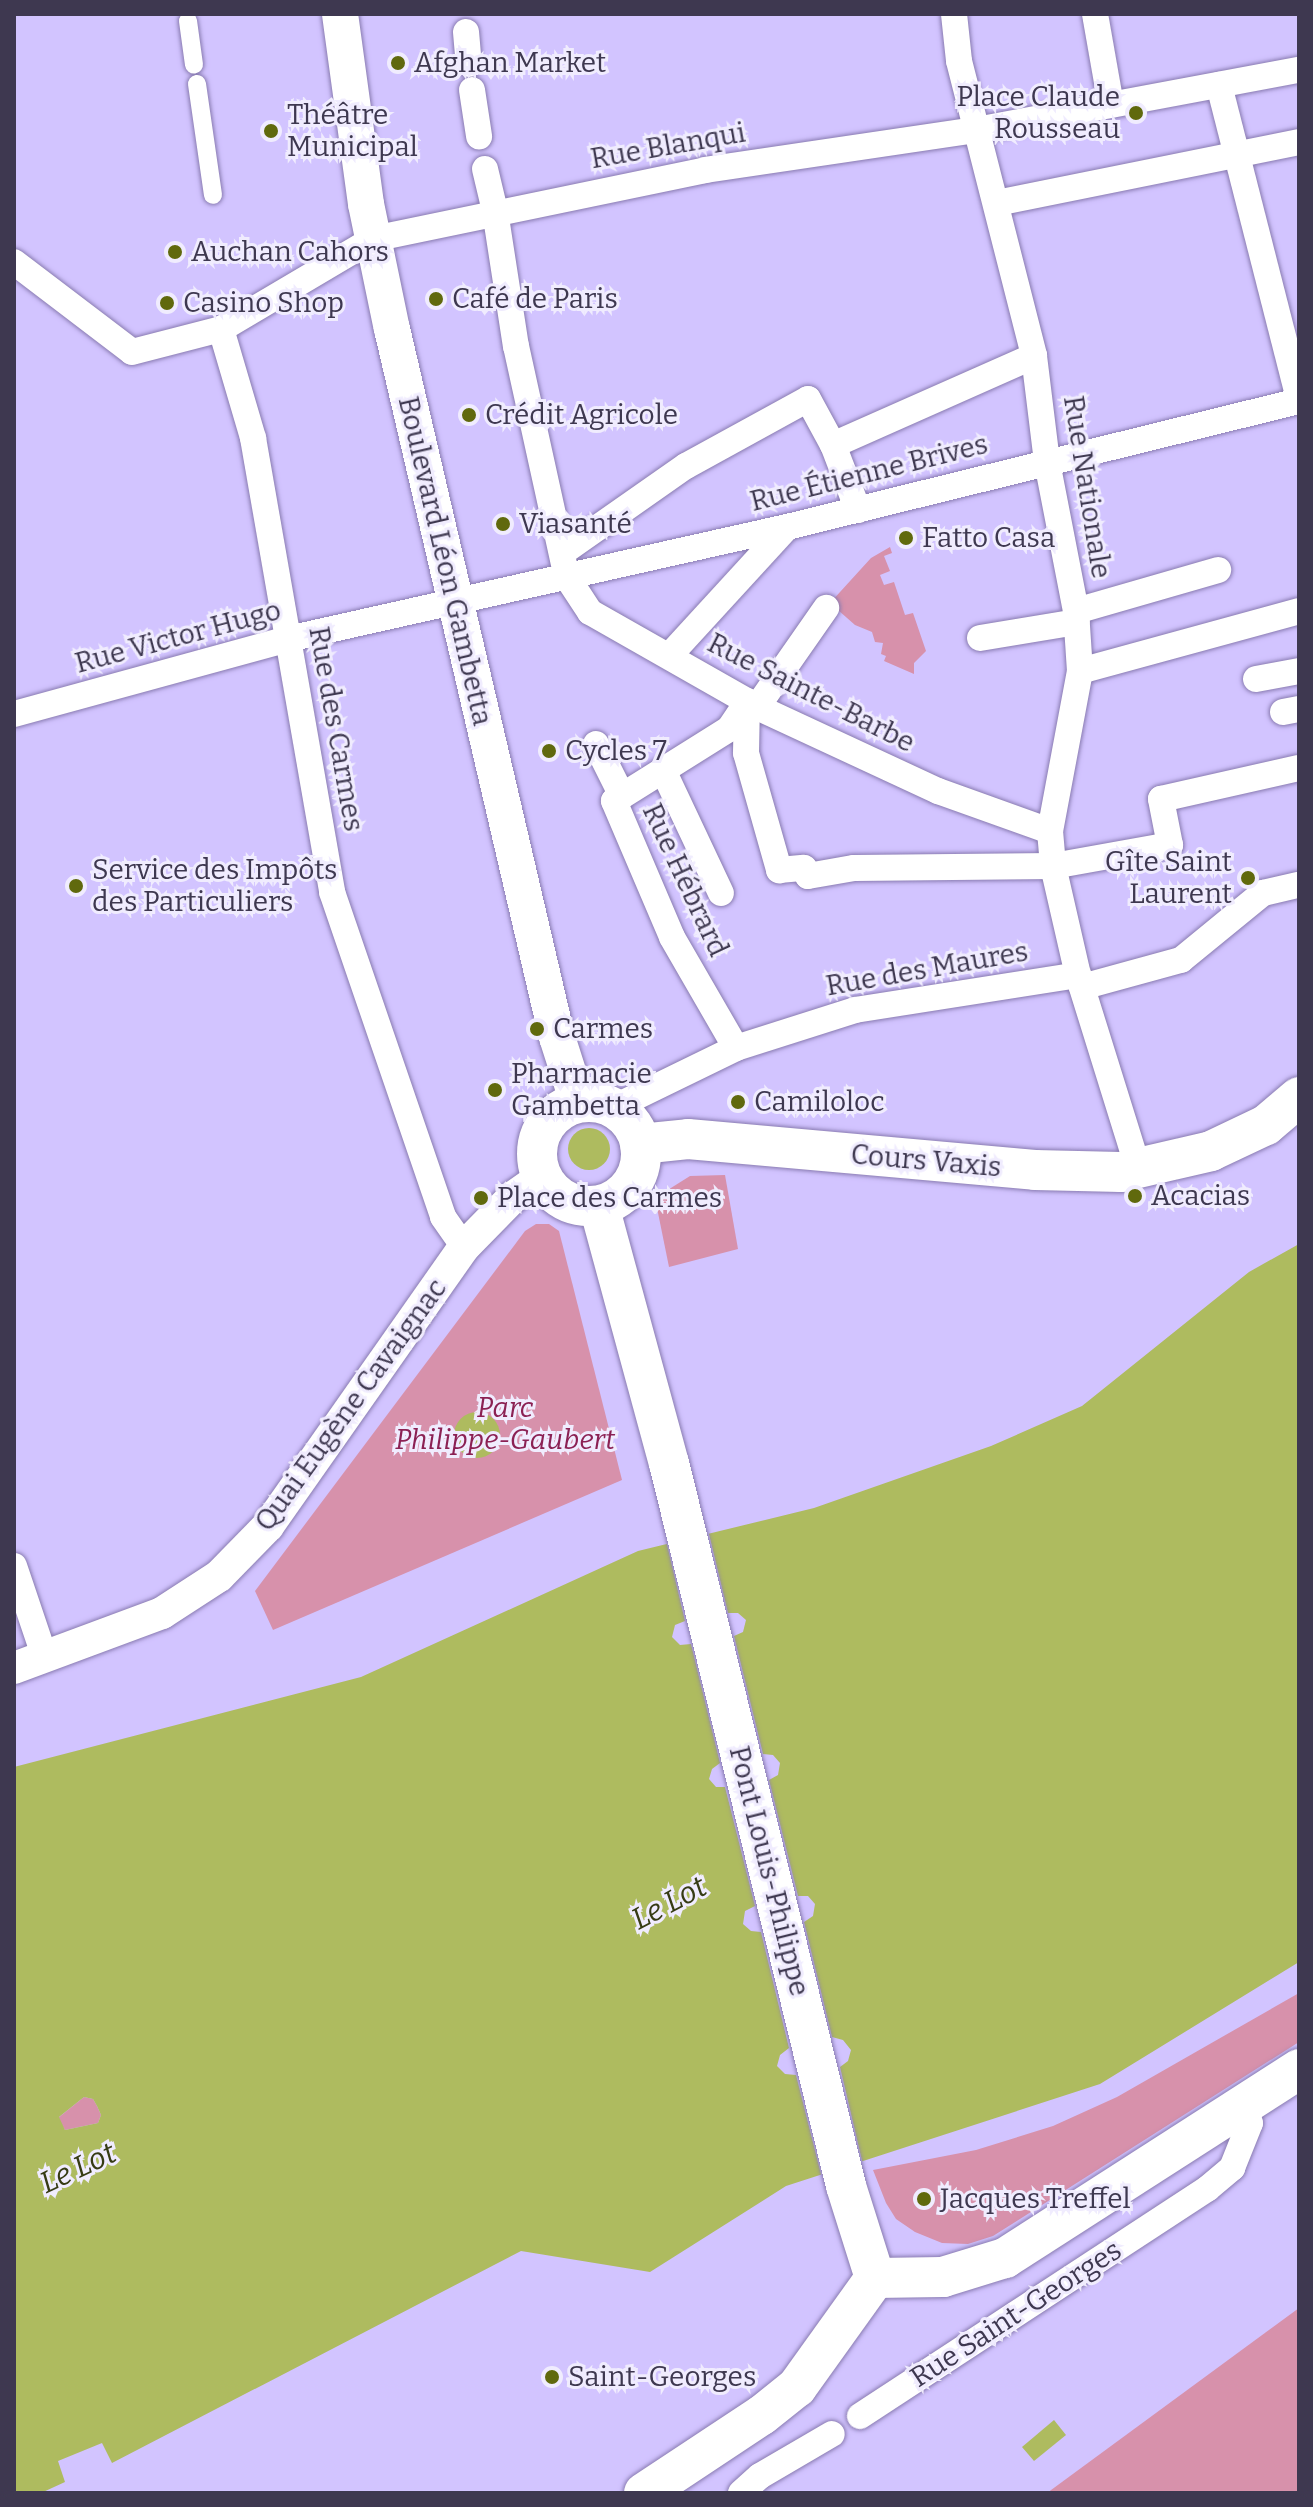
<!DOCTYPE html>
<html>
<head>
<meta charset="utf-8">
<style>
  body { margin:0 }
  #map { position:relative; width:1313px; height:2507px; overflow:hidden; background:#d2c4ff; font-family:Bitter,serif }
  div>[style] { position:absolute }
  .green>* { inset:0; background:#d791ab }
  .water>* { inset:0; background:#aebb5f }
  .round { border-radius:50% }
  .pier>* { inset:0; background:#d2c4ff }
  .roads { filter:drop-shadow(0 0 2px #897bb1) drop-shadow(0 0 2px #897bb1) }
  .pedestrian>* { height:18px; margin:-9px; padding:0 9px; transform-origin:9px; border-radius:9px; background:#fff }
  .minor>* { height:26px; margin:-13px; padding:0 13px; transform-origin:13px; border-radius:13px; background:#fff }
  .tertiary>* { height:32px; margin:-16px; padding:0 16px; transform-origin:16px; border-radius:16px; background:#fff }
  .secondary>* { height:36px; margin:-18px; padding:0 18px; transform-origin:18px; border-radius:18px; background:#fff }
  .primary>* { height:40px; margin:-20px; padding:0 20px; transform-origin:20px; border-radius:20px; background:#fff }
  .primary>.ring { margin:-20px; padding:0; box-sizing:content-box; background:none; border:40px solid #fff; border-radius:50% }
  .dots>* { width:22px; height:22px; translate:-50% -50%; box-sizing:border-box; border:4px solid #f0ecfe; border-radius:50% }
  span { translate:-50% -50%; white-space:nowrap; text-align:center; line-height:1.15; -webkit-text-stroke:6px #f0ecfe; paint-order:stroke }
  .poi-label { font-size:28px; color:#3e3850 }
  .left { translate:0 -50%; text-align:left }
  .right { translate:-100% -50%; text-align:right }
  .street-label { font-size:28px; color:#3e3850 }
  .park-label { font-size:28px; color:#8b2154; font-style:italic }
  .water-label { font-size:30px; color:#363b14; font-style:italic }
  .frame { position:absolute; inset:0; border:16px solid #3e3850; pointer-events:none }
</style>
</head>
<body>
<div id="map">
  <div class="green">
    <i style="clip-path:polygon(890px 547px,892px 553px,884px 556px,890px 571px,880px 575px,884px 585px,894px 582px,905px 615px,913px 613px,926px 651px,914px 663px,914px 674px,884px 661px,886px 656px,881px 654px,883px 643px,875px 642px,872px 632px,855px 625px,830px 603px,871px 558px)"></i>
    <i style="clip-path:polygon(725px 1175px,738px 1249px,669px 1267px,655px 1198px,690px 1176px)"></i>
    <i style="clip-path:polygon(536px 1224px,549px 1224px,559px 1231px,622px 1480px,273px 1630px,255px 1591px,525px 1231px)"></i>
    <i style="clip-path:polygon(1299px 1993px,1299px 2042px,993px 2236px,968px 2244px,942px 2243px,915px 2232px,896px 2219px,886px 2203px,873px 2170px,976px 2150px,1053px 2126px,1117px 2097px)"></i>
    <i style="clip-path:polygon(84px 2097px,93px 2099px,97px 2106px,101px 2115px,98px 2123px,65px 2130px,58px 2118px)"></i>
    <i style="clip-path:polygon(1299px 2308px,1299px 2493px,1047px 2493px)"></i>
  </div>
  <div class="water">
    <i class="round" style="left:568px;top:1128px;width:42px;height:42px"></i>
    <i style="clip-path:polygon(evenodd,1299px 1244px,1299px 1962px,1100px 2084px,786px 2186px,650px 2272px,521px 2251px,112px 2463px,102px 2443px,58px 2461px,65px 2482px,41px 2493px,14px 2493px,14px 1767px,361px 1677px,638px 1551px,814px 1508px,991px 1446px,1082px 1406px,1249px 1272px,1299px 1244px,84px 2097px,93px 2099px,97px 2106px,101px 2115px,98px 2123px,65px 2130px,59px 2117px,84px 2097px)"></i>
    <i class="round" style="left:454px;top:1412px;width:46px;height:46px"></i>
    <i style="clip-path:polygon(1054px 2420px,1066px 2435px,1034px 2461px,1022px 2447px)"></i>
  </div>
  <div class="pier">
    <i style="clip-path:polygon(708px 1530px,728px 1613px,738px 1613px,746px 1620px,743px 1632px,734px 1636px,763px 1754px,773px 1755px,780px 1763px,778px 1775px,769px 1780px,798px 1896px,808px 1896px,815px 1904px,813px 1916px,804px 1922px,832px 2037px,843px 2040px,851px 2050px,848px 2061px,840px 2067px,863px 2165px,822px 2178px,796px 2075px,785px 2074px,777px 2066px,780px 2055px,789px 2048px,761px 1932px,751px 1931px,743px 1924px,745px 1911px,755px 1906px,725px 1787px,716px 1787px,709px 1779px,712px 1769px,720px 1763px,691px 1644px,680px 1645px,672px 1637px,675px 1625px,685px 1621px,666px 1540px)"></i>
  </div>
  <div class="roads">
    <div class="pedestrian">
      <i style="left:188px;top:21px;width:44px;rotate:82.2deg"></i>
      <i style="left:197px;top:84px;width:112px;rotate:81.8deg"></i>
    </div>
    <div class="minor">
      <i style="left:954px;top:14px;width:47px;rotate:83.9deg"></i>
      <i style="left:959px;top:61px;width:304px;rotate:75.7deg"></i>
      <i style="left:1034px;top:356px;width:107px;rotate:83deg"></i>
      <i style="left:1047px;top:462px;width:152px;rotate:79deg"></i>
      <i style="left:1076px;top:611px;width:60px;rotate:86.2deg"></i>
      <i style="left:1080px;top:671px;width:163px;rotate:100.6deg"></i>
      <i style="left:1050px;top:831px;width:35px;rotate:85deg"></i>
      <i style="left:1053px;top:866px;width:112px;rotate:77.1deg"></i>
      <i style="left:1078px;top:975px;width:202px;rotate:72.7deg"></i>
      <i style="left:1095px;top:14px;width:92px;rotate:80deg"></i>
      <i style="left:466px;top:32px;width:32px;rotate:85deg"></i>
      <i style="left:1219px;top:85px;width:325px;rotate:75.7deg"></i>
      <i style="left:472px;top:90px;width:47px;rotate:81.3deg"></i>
      <i style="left:485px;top:169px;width:43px;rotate:76.6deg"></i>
      <i style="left:495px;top:211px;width:137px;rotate:81.2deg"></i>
      <i style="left:516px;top:346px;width:237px;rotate:77.6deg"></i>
      <i style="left:567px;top:577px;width:42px;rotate:56.7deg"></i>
      <i style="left:590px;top:612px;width:192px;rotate:29.6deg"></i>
      <i style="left:757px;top:707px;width:200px;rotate:24.9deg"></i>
      <i style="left:938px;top:791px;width:119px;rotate:19.7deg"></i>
      <i style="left:997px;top:203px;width:308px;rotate:-11.4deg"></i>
      <i style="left:14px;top:262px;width:148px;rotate:37.3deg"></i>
      <i style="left:132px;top:352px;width:92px;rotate:-14.5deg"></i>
      <i style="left:221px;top:329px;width:177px;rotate:-30.6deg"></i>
      <i style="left:373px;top:239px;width:339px;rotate:-11.7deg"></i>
      <i style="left:705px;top:170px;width:275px;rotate:-8.4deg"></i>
      <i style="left:977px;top:130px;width:328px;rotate:-10.6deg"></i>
      <i style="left:221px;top:329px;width:114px;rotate:73.6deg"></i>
      <i style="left:253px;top:438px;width:461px;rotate:80.1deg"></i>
      <i style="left:332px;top:892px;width:343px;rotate:71.1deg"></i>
      <i style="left:443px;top:1217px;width:37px;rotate:55deg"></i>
      <i style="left:858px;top:510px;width:70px;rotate:-111deg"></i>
      <i style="left:833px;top:445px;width:220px;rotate:-23.9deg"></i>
      <i style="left:563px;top:552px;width:150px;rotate:-35deg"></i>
      <i style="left:686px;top:466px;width:139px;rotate:-28.8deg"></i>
      <i style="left:808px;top:399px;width:52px;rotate:61.5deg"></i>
      <i style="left:1076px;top:611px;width:148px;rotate:-16.1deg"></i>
      <i style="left:980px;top:638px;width:98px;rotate:-9.4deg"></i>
      <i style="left:669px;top:656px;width:175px;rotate:-47.5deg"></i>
      <i style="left:1080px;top:671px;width:227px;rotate:-15.3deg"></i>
      <i style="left:1256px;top:679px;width:44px;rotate:-10.5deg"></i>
      <i style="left:747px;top:701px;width:52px;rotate:91.1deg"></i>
      <i style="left:746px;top:753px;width:122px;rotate:74.2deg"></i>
      <i style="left:779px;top:870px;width:25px;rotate:-5deg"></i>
      <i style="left:804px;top:868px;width:9px;rotate:63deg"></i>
      <i style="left:808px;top:876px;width:47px;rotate:-9.9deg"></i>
      <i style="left:854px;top:868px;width:199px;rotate:-0.6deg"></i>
      <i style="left:1053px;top:866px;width:119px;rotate:-10.2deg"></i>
      <i style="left:1170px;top:845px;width:47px;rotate:-101.1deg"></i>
      <i style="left:1161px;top:799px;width:141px;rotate:-12.7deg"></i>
      <i style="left:757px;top:707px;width:121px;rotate:-55.1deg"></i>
      <i style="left:1283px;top:712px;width:16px;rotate:-11deg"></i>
      <i style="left:14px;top:714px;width:284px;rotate:-15.3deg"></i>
      <i style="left:288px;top:639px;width:511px;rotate:-12.65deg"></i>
      <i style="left:787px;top:527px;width:527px;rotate:-13.83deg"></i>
      <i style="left:596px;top:744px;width:58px;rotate:63.4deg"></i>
      <i style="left:663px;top:770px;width:136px;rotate:64.8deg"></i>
      <i style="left:1082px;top:987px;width:103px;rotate:-15.3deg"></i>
      <i style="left:1181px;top:960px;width:106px;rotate:-39.3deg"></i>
      <i style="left:1263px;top:893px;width:37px;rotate:-13deg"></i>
      <i style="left:736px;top:1048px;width:128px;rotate:-120deg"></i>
      <i style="left:672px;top:937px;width:148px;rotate:-113.1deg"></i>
      <i style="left:614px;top:801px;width:136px;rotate:-32.1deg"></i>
      <i style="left:729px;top:729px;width:32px;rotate:-56deg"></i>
      <i style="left:613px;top:1108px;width:137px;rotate:-26deg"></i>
      <i style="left:736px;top:1048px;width:125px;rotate:-17.7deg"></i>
      <i style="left:855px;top:1010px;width:226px;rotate:-8.9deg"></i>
      <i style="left:14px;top:1566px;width:97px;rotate:71.4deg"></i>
      <i style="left:860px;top:2416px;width:415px;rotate:-33.2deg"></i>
      <i style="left:1207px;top:2189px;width:33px;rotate:-40deg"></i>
      <i style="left:1232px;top:2168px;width:48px;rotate:-68.2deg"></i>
      <i style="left:1250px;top:2123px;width:21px;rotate:-109deg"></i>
      <i style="left:741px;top:2493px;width:25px;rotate:-42deg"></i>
      <i style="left:760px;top:2476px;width:83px;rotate:-30.3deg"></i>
    </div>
    <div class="tertiary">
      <i style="left:14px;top:1668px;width:158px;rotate:-20.4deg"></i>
      <i style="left:162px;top:1613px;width:68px;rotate:-33deg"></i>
      <i style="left:219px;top:1576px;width:70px;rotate:-45.6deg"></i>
      <i style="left:268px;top:1526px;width:341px;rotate:-54.9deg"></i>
      <i style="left:464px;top:1247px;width:70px;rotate:-45.6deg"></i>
      <i style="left:513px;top:1197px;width:33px;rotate:-35deg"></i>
    </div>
    <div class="secondary">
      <i style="left:340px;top:14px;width:192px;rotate:82.2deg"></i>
      <i style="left:366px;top:204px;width:128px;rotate:78.3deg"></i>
      <i style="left:392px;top:329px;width:727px;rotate:76.88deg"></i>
      <i style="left:557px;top:1037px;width:69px;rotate:72.3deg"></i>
    </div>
    <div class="primary">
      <i class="ring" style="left:537px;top:1102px;width:64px;height:64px"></i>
      <i style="left:640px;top:1144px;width:48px;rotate:-5.9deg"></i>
      <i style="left:688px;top:1139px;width:348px;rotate:5.1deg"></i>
      <i style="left:1035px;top:1170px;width:86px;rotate:1.3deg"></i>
      <i style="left:1121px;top:1172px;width:92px;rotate:-13.1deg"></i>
      <i style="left:1211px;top:1151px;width:61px;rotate:-25.3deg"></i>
      <i style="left:1266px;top:1125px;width:43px;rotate:-40.3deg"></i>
      <i style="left:599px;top:1206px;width:266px;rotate:74.8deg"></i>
      <i style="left:669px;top:1463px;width:744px;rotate:76.24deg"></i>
      <i style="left:846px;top:2186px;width:96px;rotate:72.5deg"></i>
      <i style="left:875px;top:2278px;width:68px;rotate:-0.8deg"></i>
      <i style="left:943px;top:2277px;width:65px;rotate:-17deg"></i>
      <i style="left:1005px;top:2258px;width:350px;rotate:-32.7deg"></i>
      <i style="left:644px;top:2493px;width:141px;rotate:-33.5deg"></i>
      <i style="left:762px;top:2415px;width:45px;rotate:-38.7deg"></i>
      <i style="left:797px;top:2387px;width:134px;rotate:-54.4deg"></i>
    </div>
  </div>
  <div class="dots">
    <i style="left:398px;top:63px;background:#60690d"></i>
    <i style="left:1136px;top:113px;background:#60690d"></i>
    <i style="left:271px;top:131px;background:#60690d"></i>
    <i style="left:175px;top:252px;background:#60690d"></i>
    <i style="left:436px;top:299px;background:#60690d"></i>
    <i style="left:167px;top:303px;background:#60690d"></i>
    <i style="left:469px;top:415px;background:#60690d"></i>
    <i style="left:503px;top:524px;background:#60690d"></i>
    <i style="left:906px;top:538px;background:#60690d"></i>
    <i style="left:549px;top:751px;background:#60690d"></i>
    <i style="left:1248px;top:878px;background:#60690d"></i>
    <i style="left:76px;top:886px;background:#60690d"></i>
    <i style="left:537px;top:1029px;background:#60690d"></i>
    <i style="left:495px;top:1090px;background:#60690d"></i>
    <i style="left:738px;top:1102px;background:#60690d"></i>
    <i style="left:1135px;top:1196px;background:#60690d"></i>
    <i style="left:481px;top:1198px;background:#60690d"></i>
    <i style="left:924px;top:2199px;background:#60690d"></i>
    <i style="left:552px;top:2377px;background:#60690d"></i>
  </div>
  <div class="poi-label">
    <span class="left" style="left:414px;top:63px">Afghan Market</span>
    <span class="right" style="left:1120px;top:113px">Place Claude<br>Rousseau</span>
    <span class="left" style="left:287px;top:131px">Théâtre<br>Municipal</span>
    <span class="left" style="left:191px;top:252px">Auchan Cahors</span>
    <span class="left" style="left:452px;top:299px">Café de Paris</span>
    <span class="left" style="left:183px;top:303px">Casino Shop</span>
    <span class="left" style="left:485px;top:415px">Crédit Agricole</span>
    <span class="left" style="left:519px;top:524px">Viasanté</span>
    <span class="left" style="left:922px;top:538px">Fatto Casa</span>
    <span class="left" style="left:565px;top:751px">Cycles 7</span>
    <span class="right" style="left:1232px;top:878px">Gîte Saint<br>Laurent</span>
    <span class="left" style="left:92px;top:886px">Service des Impôts<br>des Particuliers</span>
    <span class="left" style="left:553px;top:1029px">Carmes</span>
    <span class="left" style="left:511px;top:1090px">Pharmacie<br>Gambetta</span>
    <span class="left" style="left:754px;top:1102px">Camiloloc</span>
    <span class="left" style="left:1151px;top:1196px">Acacias</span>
    <span class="left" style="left:497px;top:1198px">Place des Carmes</span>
    <span class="left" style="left:940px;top:2199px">Jacques Treffel</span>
    <span class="left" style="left:568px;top:2377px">Saint-Georges</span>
  </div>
  <div class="street-label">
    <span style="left:668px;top:146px;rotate:-10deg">Rue Blanqui</span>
    <span style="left:869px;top:473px;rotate:-14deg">Rue Étienne Brives</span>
    <span style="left:1087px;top:487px;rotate:81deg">Rue Nationale</span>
    <span style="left:445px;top:561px;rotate:77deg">Boulevard Léon Gambetta</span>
    <span style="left:178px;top:637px;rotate:-15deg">Rue Victor Hugo</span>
    <span style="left:811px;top:693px;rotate:27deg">Rue Sainte-Barbe</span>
    <span style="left:336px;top:729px;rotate:80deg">Rue des Carmes</span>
    <span style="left:685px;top:880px;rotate:65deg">Rue Hébrard</span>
    <span style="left:927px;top:969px;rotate:-10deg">Rue des Maures</span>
    <span style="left:926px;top:1161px;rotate:5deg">Cours Vaxis</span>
    <span style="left:351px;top:1405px;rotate:-54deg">Quai Eugène Cavaignac</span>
    <span style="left:769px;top:1871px;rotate:76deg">Pont Louis-Philippe</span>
    <span style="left:1016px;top:2314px;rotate:-33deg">Rue Saint-Georges</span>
  </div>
  <div class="park-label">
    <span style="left:505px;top:1424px">Parc<br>Philippe-Gaubert</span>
  </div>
  <div class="water-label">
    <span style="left:669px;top:1903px;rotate:-28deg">Le Lot</span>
    <span style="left:78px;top:2168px;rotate:-25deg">Le Lot</span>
  </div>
  <div class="frame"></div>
</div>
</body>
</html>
